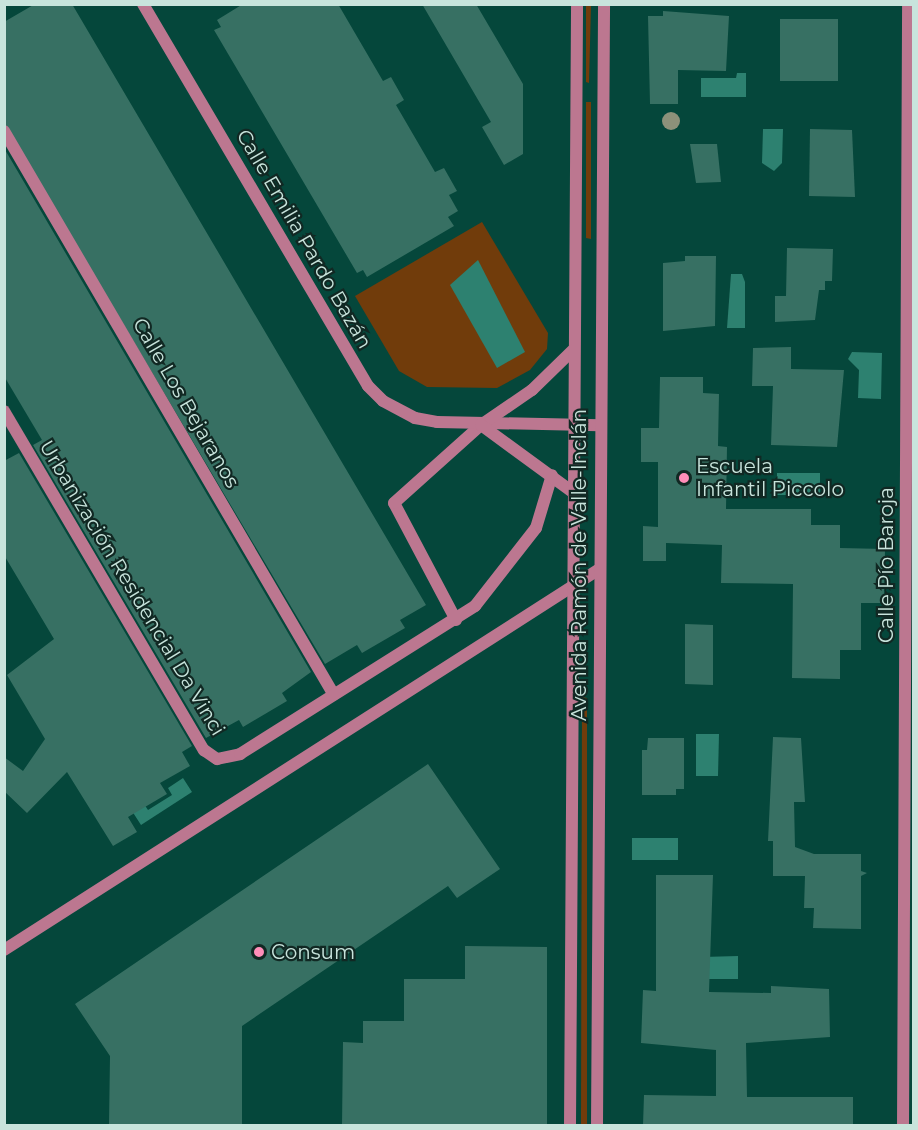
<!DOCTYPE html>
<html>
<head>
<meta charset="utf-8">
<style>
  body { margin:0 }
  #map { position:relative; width:918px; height:1130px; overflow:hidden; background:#05473b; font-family:Montserrat,sans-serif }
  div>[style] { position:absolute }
  .green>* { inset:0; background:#713c0b }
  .water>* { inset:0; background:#2d8170 }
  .building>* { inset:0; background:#377063 }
  .lane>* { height:12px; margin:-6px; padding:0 6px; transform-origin:6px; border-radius:6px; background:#bc7790 }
  .street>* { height:12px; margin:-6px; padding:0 6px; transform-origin:6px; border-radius:6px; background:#bc7790 }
  .trees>* { width:18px; height:18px; margin:-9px; border-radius:50%; background:#8d917a }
  .dots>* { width:16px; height:16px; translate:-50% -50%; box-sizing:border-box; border:3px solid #112823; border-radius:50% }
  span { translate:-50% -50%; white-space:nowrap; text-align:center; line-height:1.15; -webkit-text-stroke:4.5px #112823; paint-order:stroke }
  .street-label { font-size:20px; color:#c8e4dc }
  .poi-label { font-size:20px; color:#c8e4dc }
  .left { translate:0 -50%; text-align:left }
  .frame { position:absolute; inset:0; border:6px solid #c8e4dc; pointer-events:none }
</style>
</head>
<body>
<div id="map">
  <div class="green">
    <i style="clip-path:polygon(586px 5px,591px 5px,589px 83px,586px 82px)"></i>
    <i style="clip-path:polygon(586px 102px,591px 102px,591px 239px,586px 238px)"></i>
    <i style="clip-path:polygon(482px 222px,548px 333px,547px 349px,530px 370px,497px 388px,427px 387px,399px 371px,355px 296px)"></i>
    <i style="clip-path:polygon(582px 697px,587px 698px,587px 1126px,581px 1125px)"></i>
  </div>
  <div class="water">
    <i style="clip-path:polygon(737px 73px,746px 73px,746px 97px,701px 97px,701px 78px,736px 78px)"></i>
    <i style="clip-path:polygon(763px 129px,783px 129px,782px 163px,774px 171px,762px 163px)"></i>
    <i style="clip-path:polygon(478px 260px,525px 352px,497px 368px,450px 285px)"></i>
    <i style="clip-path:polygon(731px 274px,742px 274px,745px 282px,745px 328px,727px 328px)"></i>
    <i style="clip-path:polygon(852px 352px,882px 353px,881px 399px,858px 398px,859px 370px,848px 359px)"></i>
    <i style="clip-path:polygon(777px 473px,820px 473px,820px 495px,777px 495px)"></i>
    <i style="clip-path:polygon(696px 734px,719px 734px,718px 776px,696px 776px)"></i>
    <i style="clip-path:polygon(183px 778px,192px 792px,141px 825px,132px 811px,144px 804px,148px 810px,172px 795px,168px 788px)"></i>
    <i style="clip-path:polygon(632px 838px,678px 838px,678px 860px,632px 860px)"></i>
    <i style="clip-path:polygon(738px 956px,738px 979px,702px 979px,702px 957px)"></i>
  </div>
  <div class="building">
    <i style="clip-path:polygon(35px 4px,72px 4px,426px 605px,400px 620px,405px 628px,362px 653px,357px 645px,325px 664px,4px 123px,4px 22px)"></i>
    <i style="clip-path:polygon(243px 4px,338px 4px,383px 81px,391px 77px,404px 100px,396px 105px,435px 172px,444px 168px,457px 191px,449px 195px,458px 211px,448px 217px,454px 226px,367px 277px,363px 270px,357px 273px,214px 30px,221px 27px,217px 20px)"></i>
    <i style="clip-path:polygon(422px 4px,476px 4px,523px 84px,523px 154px,504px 165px,482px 127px,491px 122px)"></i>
    <i style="clip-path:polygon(663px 11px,729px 16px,726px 71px,678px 70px,678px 104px,650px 104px,648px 16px,663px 16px)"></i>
    <i style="clip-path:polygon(780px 19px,838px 19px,838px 81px,780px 81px)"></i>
    <i style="clip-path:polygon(810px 129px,852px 130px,855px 197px,809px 196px)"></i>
    <i style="clip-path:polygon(690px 144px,717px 144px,721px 182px,696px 183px)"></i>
    <i style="clip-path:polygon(4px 148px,311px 672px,282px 693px,287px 701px,243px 727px,239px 720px,206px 738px,33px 445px,42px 440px,4px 376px)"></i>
    <i style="clip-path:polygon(787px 248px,833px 249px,832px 281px,825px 281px,825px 290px,819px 290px,815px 320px,775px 322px,775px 296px,786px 296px)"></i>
    <i style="clip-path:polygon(685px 256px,716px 256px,715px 326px,663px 331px,663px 263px,685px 261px)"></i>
    <i style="clip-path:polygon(791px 347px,791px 369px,844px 370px,837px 447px,771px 445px,773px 386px,752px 386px,753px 348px)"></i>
    <i style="clip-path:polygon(660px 377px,703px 377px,703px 393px,719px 394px,718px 446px,727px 447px,726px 509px,811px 509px,811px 525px,840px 525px,840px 548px,885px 549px,884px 603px,861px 603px,861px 650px,840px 650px,840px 679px,792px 678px,793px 584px,721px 583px,722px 545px,666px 543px,666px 561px,643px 561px,643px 526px,658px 527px,658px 462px,641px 462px,641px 428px,659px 428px)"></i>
    <i style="clip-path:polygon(19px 453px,192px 746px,182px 752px,190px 766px,160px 783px,167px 794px,128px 817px,137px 832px,113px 846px,67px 772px,27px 813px,4px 791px,4px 757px,23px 771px,45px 739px,7px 675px,54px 639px,4px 555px,4px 461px)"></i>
    <i style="clip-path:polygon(685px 624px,713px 625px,713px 685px,685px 684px)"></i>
    <i style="clip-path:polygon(773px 737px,801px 738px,805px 802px,794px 802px,795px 847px,814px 854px,861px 854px,861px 871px,867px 873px,861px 876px,861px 929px,813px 928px,814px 908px,804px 908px,805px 876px,773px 876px,773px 841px,768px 841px)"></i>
    <i style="clip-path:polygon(648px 738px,684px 738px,684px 789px,676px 789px,676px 795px,642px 795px,642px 750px,647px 750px)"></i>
    <i style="clip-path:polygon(428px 764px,500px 869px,457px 898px,448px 886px,242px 1026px,242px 1125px,109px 1125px,110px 1056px,75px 1004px)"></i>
    <i style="clip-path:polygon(656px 875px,713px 875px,709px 992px,771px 993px,771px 986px,829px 989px,830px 1037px,746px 1043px,747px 1097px,853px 1097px,853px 1125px,643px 1125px,644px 1095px,716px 1096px,716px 1050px,641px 1043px,643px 990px,656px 991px)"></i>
    <i style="clip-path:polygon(465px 946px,547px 947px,547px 1125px,342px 1125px,343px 1042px,363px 1043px,363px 1021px,404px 1021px,404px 979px,465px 979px)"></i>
  </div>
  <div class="lane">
    <i style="left:4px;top:131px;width:653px;rotate:59.67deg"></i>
    <i style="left:4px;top:411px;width:394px;rotate:59.5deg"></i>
    <i style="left:204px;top:750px;width:16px;rotate:35deg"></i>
    <i style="left:217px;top:759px;width:24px;rotate:-12deg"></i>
    <i style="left:240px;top:754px;width:278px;rotate:-32.2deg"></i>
    <i style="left:475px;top:606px;width:99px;rotate:-52deg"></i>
    <i style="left:536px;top:528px;width:55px;rotate:-73.2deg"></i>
    <i style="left:456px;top:620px;width:132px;rotate:-117.9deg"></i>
    <i style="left:394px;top:503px;width:117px;rotate:-41.9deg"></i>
  </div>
  <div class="street">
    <i style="left:143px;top:4px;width:443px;rotate:59.5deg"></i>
    <i style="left:368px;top:386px;width:21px;rotate:45deg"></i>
    <i style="left:383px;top:401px;width:36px;rotate:28deg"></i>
    <i style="left:415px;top:418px;width:22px;rotate:10deg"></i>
    <i style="left:437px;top:422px;width:163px;rotate:1.1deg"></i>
    <i style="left:481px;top:425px;width:62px;rotate:-34.5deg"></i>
    <i style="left:532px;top:390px;width:57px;rotate:-44.3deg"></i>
    <i style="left:481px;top:425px;width:115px;rotate:36.2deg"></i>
    <i style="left:4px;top:950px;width:705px;rotate:-32.61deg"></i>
    <i style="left:570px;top:1126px;width:1122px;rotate:-89.64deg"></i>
    <i style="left:597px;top:1126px;width:1122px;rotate:-89.64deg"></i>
    <i style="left:903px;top:1126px;width:1122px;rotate:-89.74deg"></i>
  </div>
  <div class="trees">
    <i style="left:671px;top:121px"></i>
  </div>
  <div class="dots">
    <i style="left:684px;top:478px;background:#ff8eb9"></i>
    <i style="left:259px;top:952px;background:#ff8eb9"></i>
  </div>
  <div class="street-label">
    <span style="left:304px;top:239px;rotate:60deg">Calle Emilia Pardo Bazán</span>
    <span style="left:186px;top:403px;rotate:60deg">Calle Los Bejaranos</span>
    <span style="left:579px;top:565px;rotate:-90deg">Avenida Ramón de Valle-Inclán</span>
    <span style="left:886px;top:565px;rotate:-90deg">Calle Pío Baroja</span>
    <span style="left:132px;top:588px;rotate:59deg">Urbanización Residencial Da Vinci</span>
  </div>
  <div class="poi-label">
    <span class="left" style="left:696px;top:478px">Escuela<br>Infantil Piccolo</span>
    <span class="left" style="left:271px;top:952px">Consum</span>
  </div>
  <div class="frame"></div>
</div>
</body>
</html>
